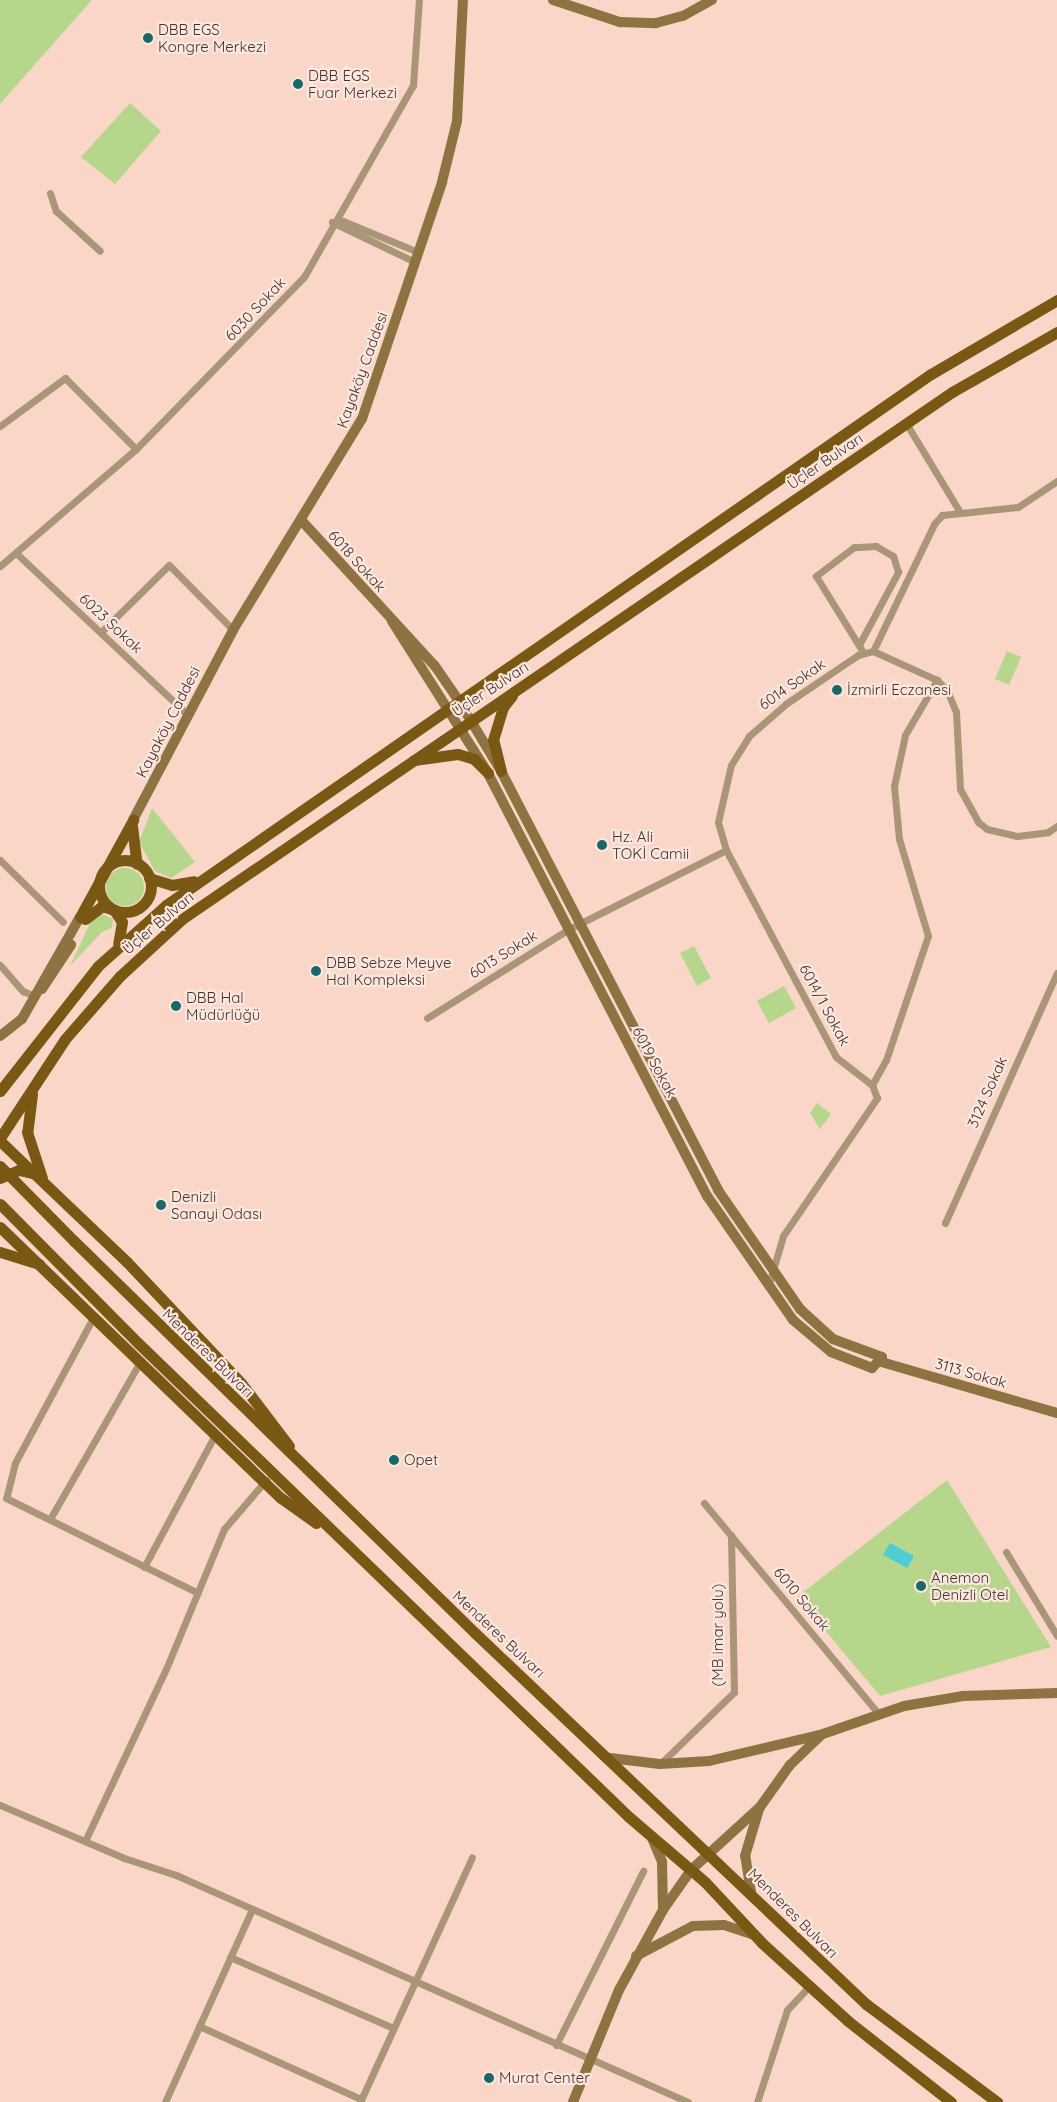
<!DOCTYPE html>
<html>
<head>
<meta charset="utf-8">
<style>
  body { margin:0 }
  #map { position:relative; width:1057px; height:2102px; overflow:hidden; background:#f9d6c8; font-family:Quicksand,sans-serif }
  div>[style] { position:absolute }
  .green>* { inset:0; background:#b6d78b }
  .round { border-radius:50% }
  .water>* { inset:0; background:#50ccd5 }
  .street>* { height:7px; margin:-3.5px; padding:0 3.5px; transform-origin:3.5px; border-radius:3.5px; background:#a99677 }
  .secondary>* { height:10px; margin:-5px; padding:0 5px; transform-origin:5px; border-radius:5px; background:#8e7242 }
  .primary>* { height:11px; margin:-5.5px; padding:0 5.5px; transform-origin:5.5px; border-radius:5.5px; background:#7a5813 }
  .primary>.ring { margin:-5.5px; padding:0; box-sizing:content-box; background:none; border:11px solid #7a5813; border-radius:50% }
  .primary-bridge>* { height:11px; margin:-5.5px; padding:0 5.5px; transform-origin:5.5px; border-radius:5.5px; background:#7a5813 }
  .dots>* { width:14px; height:14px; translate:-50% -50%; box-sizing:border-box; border:2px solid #fce7de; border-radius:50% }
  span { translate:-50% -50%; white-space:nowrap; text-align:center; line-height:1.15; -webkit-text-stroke:4.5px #fce7de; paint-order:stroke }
  .poi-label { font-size:15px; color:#41332e }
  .left { translate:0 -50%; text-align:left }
  .street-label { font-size:15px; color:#41332e }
</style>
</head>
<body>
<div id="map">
  <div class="green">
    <i style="clip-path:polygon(0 0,92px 0,0 104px)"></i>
    <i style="clip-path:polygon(130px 103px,161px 131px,115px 184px,81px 157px)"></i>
    <i style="clip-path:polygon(1007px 651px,1021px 657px,1009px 685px,995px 679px)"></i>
    <i style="clip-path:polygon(152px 808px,195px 862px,171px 878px,155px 871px,139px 842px)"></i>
    <i class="round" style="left:106px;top:868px;width:38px;height:38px"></i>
    <i style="clip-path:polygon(102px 914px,113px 919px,112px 928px,102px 932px,70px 966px,92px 919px)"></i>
    <i style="clip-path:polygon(694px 946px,711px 978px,697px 986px,680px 953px)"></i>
    <i style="clip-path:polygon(784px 986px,796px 1008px,769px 1023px,757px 1001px)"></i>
    <i style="clip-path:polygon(817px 1103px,831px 1114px,820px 1129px,810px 1113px)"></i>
    <i style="clip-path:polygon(947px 1480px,1051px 1647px,880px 1696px,797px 1597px)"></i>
  </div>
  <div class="water">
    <i style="clip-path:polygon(890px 1543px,914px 1556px,907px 1568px,883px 1555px)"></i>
  </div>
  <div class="street">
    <i style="left:50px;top:193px;width:19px;rotate:72deg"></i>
    <i style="left:56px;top:211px;width:59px;rotate:42.3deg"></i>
    <i style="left:332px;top:222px;width:11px;rotate:-5deg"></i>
    <i style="left:343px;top:221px;width:81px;rotate:22.5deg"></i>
    <i style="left:332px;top:222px;width:92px;rotate:25.7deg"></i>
    <i style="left:906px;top:423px;width:104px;rotate:58.8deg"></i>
    <i style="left:0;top:426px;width:81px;rotate:-36.4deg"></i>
    <i style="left:65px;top:378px;width:100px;rotate:45deg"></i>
    <i style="left:16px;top:553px;width:235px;rotate:43.3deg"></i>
    <i style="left:0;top:566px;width:179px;rotate:-40.7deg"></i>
    <i style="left:136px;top:449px;width:240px;rotate:-45.7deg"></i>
    <i style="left:304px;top:277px;width:221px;rotate:-60.4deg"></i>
    <i style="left:413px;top:85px;width:85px;rotate:-86deg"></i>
    <i style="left:101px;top:632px;width:95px;rotate:-44.6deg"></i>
    <i style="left:169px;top:565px;width:91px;rotate:45.4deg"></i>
    <i style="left:860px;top:643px;width:81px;rotate:-61.8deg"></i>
    <i style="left:898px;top:572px;width:17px;rotate:-107deg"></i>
    <i style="left:893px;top:556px;width:20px;rotate:-150deg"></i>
    <i style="left:876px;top:546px;width:22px;rotate:177deg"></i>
    <i style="left:854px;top:547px;width:48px;rotate:142.7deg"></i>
    <i style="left:816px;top:576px;width:89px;rotate:58.3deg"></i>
    <i style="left:873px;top:651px;width:70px;rotate:24.4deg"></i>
    <i style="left:937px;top:680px;width:14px;rotate:45deg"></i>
    <i style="left:947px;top:690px;width:24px;rotate:68deg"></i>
    <i style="left:956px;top:712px;width:77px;rotate:87deg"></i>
    <i style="left:960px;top:789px;width:38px;rotate:61deg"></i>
    <i style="left:978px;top:822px;width:11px;rotate:38deg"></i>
    <i style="left:987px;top:829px;width:31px;rotate:13deg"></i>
    <i style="left:1017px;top:836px;width:31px;rotate:-7deg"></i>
    <i style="left:1048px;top:832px;width:11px;rotate:-34deg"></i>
    <i style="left:726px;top:850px;width:234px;rotate:62deg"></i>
    <i style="left:836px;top:1057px;width:46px;rotate:37.9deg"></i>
    <i style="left:872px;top:1085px;width:14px;rotate:69deg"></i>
    <i style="left:877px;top:1098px;width:167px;rotate:124.3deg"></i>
    <i style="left:783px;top:1236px;width:53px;rotate:106.4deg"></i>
    <i style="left:0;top:860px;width:88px;rotate:44.5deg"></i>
    <i style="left:0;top:965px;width:35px;rotate:49deg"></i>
    <i style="left:23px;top:991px;width:12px;rotate:24deg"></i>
    <i style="left:427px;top:1018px;width:168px;rotate:-32.1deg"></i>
    <i style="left:569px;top:929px;width:176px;rotate:-26.7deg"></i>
    <i style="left:726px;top:850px;width:29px;rotate:-106deg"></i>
    <i style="left:718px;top:822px;width:58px;rotate:-77.2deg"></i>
    <i style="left:731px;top:765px;width:34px;rotate:-58deg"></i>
    <i style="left:749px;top:736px;width:50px;rotate:-41deg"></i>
    <i style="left:787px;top:703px;width:86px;rotate:-34.1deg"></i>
    <i style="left:858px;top:655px;width:16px;rotate:-15deg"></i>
    <i style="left:873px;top:651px;width:141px;rotate:-64.3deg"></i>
    <i style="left:934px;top:524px;width:12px;rotate:-48deg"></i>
    <i style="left:942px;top:515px;width:76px;rotate:-6deg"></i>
    <i style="left:1018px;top:507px;width:47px;rotate:-33.7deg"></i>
    <i style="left:872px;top:1085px;width:29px;rotate:-61deg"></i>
    <i style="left:886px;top:1060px;width:131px;rotate:-71.3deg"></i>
    <i style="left:928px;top:936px;width:101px;rotate:-106.6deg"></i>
    <i style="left:899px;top:839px;width:53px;rotate:-95.4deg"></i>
    <i style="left:894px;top:786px;width:52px;rotate:-77.8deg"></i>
    <i style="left:905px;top:735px;width:64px;rotate:-59.8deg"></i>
    <i style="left:945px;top:1223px;width:274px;rotate:-65.9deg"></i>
    <i style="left:94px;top:1316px;width:167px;rotate:118.3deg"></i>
    <i style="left:15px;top:1463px;width:36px;rotate:104deg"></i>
    <i style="left:6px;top:1498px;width:214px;rotate:26.3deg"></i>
    <i style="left:704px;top:1503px;width:273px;rotate:50.4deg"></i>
    <i style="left:50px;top:1519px;width:183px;rotate:-60.2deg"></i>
    <i style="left:1006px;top:1552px;width:98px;rotate:58.7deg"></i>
    <i style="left:144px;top:1567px;width:152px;rotate:-61.8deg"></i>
    <i style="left:660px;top:1764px;width:103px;rotate:-44.2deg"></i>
    <i style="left:734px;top:1692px;width:157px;rotate:-91.1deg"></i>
    <i style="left:0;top:1805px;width:135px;rotate:23.1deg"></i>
    <i style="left:124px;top:1858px;width:55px;rotate:18.1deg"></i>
    <i style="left:176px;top:1875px;width:560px;rotate:23.91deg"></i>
    <i style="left:85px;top:1841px;width:190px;rotate:-64.8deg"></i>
    <i style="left:166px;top:1669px;width:152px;rotate:-67.5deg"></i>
    <i style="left:224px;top:1529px;width:65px;rotate:-49.4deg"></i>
    <i style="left:230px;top:1957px;width:178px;rotate:23.5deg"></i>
    <i style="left:199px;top:2026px;width:178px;rotate:24.3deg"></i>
    <i style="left:556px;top:2045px;width:195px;rotate:-63.4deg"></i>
    <i style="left:165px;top:2102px;width:212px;rotate:-65.7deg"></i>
    <i style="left:360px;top:2102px;width:269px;rotate:-65.4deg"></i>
    <i style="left:757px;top:2102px;width:97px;rotate:-71.9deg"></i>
    <i style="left:787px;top:2010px;width:33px;rotate:-47deg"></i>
  </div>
  <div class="secondary">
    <i style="left:553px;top:0;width:71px;rotate:18.2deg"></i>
    <i style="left:620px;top:22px;width:36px;rotate:2deg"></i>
    <i style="left:656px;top:23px;width:28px;rotate:-15deg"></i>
    <i style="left:683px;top:16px;width:33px;rotate:-29deg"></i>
    <i style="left:301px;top:520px;width:198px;rotate:47.5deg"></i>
    <i style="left:435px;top:666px;width:42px;rotate:55.6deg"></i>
    <i style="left:459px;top:701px;width:82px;rotate:59deg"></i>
    <i style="left:501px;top:771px;width:472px;rotate:62.6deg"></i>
    <i style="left:718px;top:1190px;width:145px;rotate:55.4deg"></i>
    <i style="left:800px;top:1309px;width:45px;rotate:42.3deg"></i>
    <i style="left:833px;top:1339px;width:52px;rotate:20.2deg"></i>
    <i style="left:882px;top:1357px;width:15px;rotate:132deg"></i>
    <i style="left:872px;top:1368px;width:44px;rotate:-158.7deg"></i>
    <i style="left:831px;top:1352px;width:50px;rotate:-139.9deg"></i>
    <i style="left:793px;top:1320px;width:151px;rotate:-124.7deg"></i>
    <i style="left:707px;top:1196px;width:476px;rotate:-117.4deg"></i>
    <i style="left:488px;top:773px;width:180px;rotate:-122.3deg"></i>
    <i style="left:133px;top:820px;width:215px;rotate:-62.2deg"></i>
    <i style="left:233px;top:630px;width:247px;rotate:-58.6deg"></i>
    <i style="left:362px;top:419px;width:250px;rotate:-71.3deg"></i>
    <i style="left:442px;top:182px;width:63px;rotate:-76.2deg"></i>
    <i style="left:457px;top:121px;width:121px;rotate:-87.2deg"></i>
    <i style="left:42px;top:989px;width:53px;rotate:-56.6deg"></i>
    <i style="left:0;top:1036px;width:28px;rotate:-38deg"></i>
    <i style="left:22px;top:1019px;width:117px;rotate:-60.4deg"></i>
    <i style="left:878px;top:1361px;width:186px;rotate:16.2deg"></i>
    <i style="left:610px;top:1758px;width:50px;rotate:6.8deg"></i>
    <i style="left:660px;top:1764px;width:49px;rotate:-3.5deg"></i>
    <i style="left:709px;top:1761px;width:114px;rotate:-13.2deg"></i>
    <i style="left:820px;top:1735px;width:89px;rotate:-19deg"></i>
    <i style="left:904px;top:1706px;width:60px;rotate:-9.6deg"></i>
    <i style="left:963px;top:1696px;width:94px;rotate:-1.8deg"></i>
    <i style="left:652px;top:1838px;width:26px;rotate:67deg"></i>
    <i style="left:662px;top:1862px;width:46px;rotate:88.8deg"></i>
    <i style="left:751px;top:1892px;width:36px;rotate:-99deg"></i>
    <i style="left:745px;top:1856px;width:49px;rotate:-73.4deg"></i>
    <i style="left:636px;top:1956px;width:64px;rotate:-27.8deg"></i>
    <i style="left:693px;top:1926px;width:31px;rotate:-2deg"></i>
    <i style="left:724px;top:1925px;width:32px;rotate:18deg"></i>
    <i style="left:573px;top:2102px;width:121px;rotate:-67.7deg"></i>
    <i style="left:619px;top:1990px;width:91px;rotate:-61.2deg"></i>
    <i style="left:663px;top:1910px;width:49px;rotate:-55deg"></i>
    <i style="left:691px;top:1870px;width:93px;rotate:-42.4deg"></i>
    <i style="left:760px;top:1807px;width:52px;rotate:-54.5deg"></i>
    <i style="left:790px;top:1765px;width:42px;rotate:-44deg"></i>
  </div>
  <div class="primary">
    <i style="left:414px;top:760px;width:44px;rotate:-7.8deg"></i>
    <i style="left:458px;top:754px;width:17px;rotate:17deg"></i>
    <i style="left:474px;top:759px;width:20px;rotate:45deg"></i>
    <i style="left:501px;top:771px;width:32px;rotate:-104deg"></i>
    <i style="left:493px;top:740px;width:34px;rotate:-73deg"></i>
    <i style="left:503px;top:707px;width:14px;rotate:-51deg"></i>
    <i style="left:132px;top:826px;width:38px;rotate:83deg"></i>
    <i class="ring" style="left:99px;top:860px;width:41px;height:41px"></i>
    <i style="left:149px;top:878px;width:24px;rotate:17deg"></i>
    <i style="left:172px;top:885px;width:22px;rotate:-10deg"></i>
    <i style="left:80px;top:917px;width:111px;rotate:-61.3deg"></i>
    <i style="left:85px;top:919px;width:21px;rotate:-37deg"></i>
    <i style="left:102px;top:906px;width:13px;rotate:18deg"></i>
    <i style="left:114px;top:910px;width:14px;rotate:56deg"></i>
    <i style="left:122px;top:922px;width:22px;rotate:100deg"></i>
    <i style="left:0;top:1091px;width:159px;rotate:-51.9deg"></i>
    <i style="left:98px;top:966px;width:91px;rotate:-41.9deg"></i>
    <i style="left:166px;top:905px;width:931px;rotate:-34.77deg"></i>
    <i style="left:931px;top:374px;width:146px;rotate:-30.4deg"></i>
    <i style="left:32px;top:1094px;width:38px;rotate:97deg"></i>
    <i style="left:27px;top:1132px;width:48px;rotate:71.9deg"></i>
    <i style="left:0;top:1138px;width:118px;rotate:-56.7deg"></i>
    <i style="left:65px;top:1039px;width:84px;rotate:-48.9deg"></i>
    <i style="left:120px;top:976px;width:84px;rotate:-42.6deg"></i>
    <i style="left:182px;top:919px;width:933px;rotate:-34.39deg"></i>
    <i style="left:952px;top:392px;width:121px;rotate:-29.7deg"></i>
    <i style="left:0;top:1141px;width:175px;rotate:43.6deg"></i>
    <i style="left:127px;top:1262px;width:166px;rotate:46.7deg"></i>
    <i style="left:241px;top:1383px;width:79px;rotate:52.7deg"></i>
    <i style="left:0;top:1178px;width:21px;rotate:-23deg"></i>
    <i style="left:19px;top:1170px;width:13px;rotate:13deg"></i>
    <i style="left:0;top:1204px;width:196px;rotate:45.2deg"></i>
    <i style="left:138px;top:1343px;width:682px;rotate:43.99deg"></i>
    <i style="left:629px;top:1817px;width:100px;rotate:40.5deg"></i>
    <i style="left:705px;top:1882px;width:83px;rotate:46.9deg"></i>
    <i style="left:762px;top:1943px;width:116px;rotate:42.2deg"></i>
    <i style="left:848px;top:2021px;width:131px;rotate:38.2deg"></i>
    <i style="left:0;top:1227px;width:390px;rotate:44deg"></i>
    <i style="left:281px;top:1498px;width:43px;rotate:35.5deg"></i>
    <i style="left:74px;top:1241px;width:561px;rotate:44.35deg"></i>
    <i style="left:475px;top:1633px;width:539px;rotate:43.5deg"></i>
    <i style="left:866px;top:2004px;width:164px;rotate:36.8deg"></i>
    <i style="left:0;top:1252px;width:41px;rotate:17.1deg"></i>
  </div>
  <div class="primary-bridge">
    <i style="left:0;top:1166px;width:105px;rotate:45.4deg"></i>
  </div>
  <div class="dots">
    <i style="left:148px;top:38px;background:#196766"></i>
    <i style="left:298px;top:84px;background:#196766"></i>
    <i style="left:837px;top:690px;background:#196766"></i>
    <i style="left:602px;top:845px;background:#196766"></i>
    <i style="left:316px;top:971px;background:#196766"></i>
    <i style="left:176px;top:1006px;background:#196766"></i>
    <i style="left:161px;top:1205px;background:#196766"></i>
    <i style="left:394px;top:1460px;background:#196766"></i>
    <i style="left:921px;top:1586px;background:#196766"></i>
    <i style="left:489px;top:2078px;background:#196766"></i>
  </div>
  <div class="poi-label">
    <span class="left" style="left:158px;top:38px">DBB EGS<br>Kongre Merkezi</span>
    <span class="left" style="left:308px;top:84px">DBB EGS<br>Fuar Merkezi</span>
    <span class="left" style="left:847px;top:690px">İzmirli Eczanesi</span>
    <span class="left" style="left:612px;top:845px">Hz. Ali<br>TOKİ Camii</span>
    <span class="left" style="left:326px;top:971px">DBB Sebze Meyve<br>Hal Kompleksi</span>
    <span class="left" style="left:186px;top:1006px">DBB Hal<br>Müdürlüğü</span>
    <span class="left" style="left:171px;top:1205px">Denizli<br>Sanayi Odası</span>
    <span class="left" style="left:404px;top:1460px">Opet</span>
    <span class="left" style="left:931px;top:1586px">Anemon<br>Denizli Otel</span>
    <span class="left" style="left:499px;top:2078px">Murat Center</span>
  </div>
  <div class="street-label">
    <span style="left:255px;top:309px;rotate:-47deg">6030 Sokak</span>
    <span style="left:362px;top:370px;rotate:-70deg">Kayaköy Caddesi</span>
    <span style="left:825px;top:461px;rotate:-34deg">Üçler Bulvarı</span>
    <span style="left:357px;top:561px;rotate:48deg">6018 Sokak</span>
    <span style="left:111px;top:623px;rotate:43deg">6023 Sokak</span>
    <span style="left:792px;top:684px;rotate:-35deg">6014 Sokak</span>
    <span style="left:490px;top:689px;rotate:-33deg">Üçler Bulvarı</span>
    <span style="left:168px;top:722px;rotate:-63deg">Kayaköy Caddesi</span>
    <span style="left:158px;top:923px;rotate:-40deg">Üçler Bulvarı</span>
    <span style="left:503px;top:954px;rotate:-32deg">6013 Sokak</span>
    <span style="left:825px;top:1005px;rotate:62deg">6014/1 Sokak</span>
    <span style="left:655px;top:1062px;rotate:62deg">6019 Sokak</span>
    <span style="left:987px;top:1092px;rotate:-66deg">3124 Sokak</span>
    <span style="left:208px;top:1353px;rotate:44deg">Menderes Bulvarı</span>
    <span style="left:971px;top:1373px;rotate:16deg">3113 Sokak</span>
    <span style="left:802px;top:1599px;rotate:50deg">6010 Sokak</span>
    <span style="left:499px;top:1634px;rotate:43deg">Menderes Bulvarı</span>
    <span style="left:718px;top:1635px;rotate:-90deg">(MB imar yolu)</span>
    <span style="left:793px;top:1913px;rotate:45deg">Menderes Bulvarı</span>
  </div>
</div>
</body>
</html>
